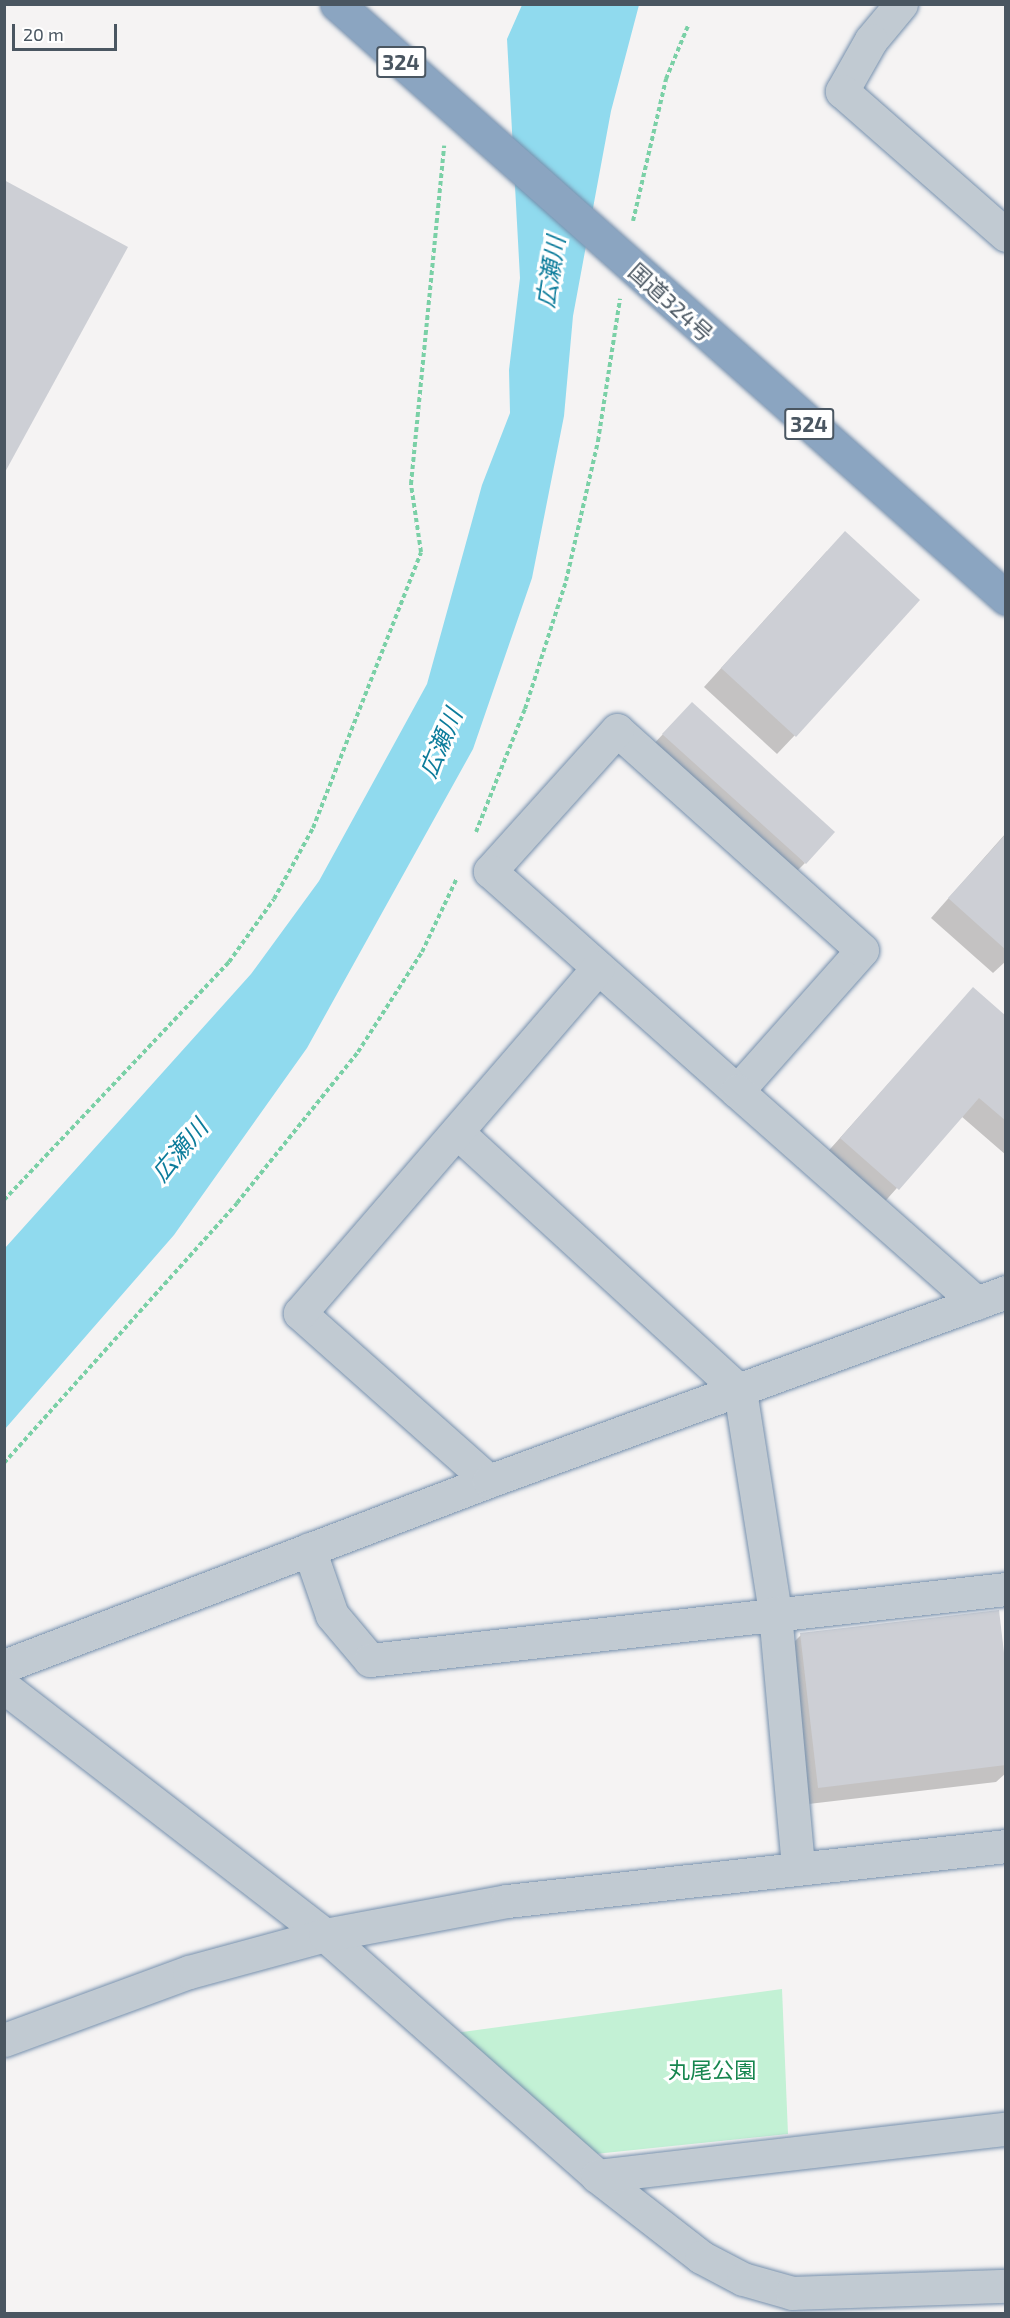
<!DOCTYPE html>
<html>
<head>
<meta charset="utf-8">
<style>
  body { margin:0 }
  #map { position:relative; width:1010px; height:2318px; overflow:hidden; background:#f5f3f3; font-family:"Exo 2","Noto Sans JP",sans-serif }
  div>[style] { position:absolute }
  .green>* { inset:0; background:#c3f1d5 }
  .water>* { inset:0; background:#90daee }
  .shadow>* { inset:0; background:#0003 }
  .building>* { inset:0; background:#cdcfd5 }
  .path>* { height:4px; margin-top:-2px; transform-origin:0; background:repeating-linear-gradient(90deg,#7ad0a6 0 4.5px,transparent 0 7.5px) }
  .roads { filter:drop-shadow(0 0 2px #7690ad) drop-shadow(0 0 2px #7690ad) }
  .minor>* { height:33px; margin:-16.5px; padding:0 16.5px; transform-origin:16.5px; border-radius:16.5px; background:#c1cad2 }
  .highway>* { height:33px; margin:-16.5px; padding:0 16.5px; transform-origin:16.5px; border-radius:16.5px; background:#8ba5c1 }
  span { translate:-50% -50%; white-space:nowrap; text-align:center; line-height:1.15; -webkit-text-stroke:6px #fff; paint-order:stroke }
  .shield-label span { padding:2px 4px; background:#fff; border:2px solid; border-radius:4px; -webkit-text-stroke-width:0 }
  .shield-label { font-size:21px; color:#4a5661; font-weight:700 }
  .street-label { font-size:22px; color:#4a5661 }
  .park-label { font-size:22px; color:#17864f }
  .water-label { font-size:24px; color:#0c7c9b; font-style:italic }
  .frame { position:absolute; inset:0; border:6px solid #4a5661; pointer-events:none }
  .scale { position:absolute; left:12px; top:24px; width:105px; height:27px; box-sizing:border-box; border:3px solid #4a5661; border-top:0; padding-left:8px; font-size:18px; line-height:21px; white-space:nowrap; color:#4a5661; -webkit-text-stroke:4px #fff; paint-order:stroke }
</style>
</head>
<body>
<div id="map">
  <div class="green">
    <i style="clip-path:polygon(782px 1989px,788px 2134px,595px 2154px,455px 2033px)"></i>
  </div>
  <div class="water">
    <i style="clip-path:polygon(522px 5px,639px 5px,611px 111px,573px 316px,564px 416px,532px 578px,473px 749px,307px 1048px,174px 1235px,5px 1429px,5px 1248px,251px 974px,319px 881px,427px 684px,482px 485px,510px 413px,509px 370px,520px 278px,507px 39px)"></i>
  </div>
  <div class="shadow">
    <i style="clip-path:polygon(827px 551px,795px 735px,777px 754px,704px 687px)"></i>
    <i style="clip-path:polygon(678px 718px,805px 863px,791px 877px,649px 749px)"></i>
    <i style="clip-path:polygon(1006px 833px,1006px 961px,993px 973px,931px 918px)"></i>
    <i style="clip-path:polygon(973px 989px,1006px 1018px,1006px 1155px,961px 1116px,880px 1207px,823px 1157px)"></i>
    <i style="clip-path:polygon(801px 1635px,1006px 1684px,1006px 1773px,996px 1782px,800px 1805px,783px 1653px)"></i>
  </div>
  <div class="building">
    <i style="clip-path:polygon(4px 180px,128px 247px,4px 474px)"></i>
    <i style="clip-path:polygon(845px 531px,920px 600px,796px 737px,721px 668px)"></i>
    <i style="clip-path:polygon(692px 702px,835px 832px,806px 864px,662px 734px)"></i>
    <i style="clip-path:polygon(1006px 834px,1006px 950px,948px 898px)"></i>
    <i style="clip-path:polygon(973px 987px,1006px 1016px,1006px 1121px,979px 1098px,899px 1190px,840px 1138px)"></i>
    <i style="clip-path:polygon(999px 1610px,1006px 1670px,1006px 1765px,818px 1788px,800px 1633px)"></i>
  </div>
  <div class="path">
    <i style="left:633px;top:221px;width:146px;rotate:-76.9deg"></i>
    <i style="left:666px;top:79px;width:57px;rotate:-67.5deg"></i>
    <i style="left:476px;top:832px;width:132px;rotate:-68.3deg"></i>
    <i style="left:525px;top:709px;width:134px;rotate:-72.2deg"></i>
    <i style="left:566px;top:581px;width:144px;rotate:-77.1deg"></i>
    <i style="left:598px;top:441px;width:144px;rotate:-81.2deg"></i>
    <i style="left:4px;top:1200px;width:328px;rotate:-46.6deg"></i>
    <i style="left:229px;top:962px;width:77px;rotate:-54.5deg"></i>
    <i style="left:274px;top:899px;width:81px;rotate:-61.2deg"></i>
    <i style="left:313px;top:828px;width:296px;rotate:-68.6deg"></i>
    <i style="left:421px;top:552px;width:69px;rotate:-98.4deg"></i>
    <i style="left:411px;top:484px;width:340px;rotate:-84.4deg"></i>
    <i style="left:4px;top:1463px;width:349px;rotate:-48.1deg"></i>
    <i style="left:237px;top:1203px;width:193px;rotate:-51.3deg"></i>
    <i style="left:358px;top:1052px;width:119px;rotate:-57.4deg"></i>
    <i style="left:422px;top:952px;width:82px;rotate:-64.7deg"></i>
  </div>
  <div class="roads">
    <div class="minor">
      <i style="left:901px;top:4px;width:47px;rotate:129.8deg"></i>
      <i style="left:871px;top:40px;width:59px;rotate:119.6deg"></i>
      <i style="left:842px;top:91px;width:218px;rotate:41.3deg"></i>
      <i style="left:737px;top:1091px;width:188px;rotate:-48.4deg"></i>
      <i style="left:862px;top:950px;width:329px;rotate:-138.1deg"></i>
      <i style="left:617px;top:730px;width:190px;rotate:132deg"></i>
      <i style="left:490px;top:871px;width:331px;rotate:41.7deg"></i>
      <i style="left:737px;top:1091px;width:320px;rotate:41.5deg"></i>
      <i style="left:457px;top:1132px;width:384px;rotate:42.5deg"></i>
      <i style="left:740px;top:1391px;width:225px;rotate:81deg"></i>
      <i style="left:775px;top:1613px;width:255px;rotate:84.8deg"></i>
      <i style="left:489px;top:1481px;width:253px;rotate:-138.4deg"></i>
      <i style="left:300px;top:1313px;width:456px;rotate:-49.2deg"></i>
      <i style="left:309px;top:1549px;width:70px;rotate:70.8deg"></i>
      <i style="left:332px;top:1615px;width:59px;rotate:49.8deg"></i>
      <i style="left:370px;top:1660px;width:640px;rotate:-6.37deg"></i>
      <i style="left:4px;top:1666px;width:519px;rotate:-20.88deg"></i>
      <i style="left:489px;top:1481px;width:550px;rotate:-20.08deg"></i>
      <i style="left:4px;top:1687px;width:406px;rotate:37.7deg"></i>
      <i style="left:325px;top:1935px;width:363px;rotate:41.5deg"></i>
      <i style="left:597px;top:2176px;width:132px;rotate:37.9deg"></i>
      <i style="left:701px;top:2257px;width:47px;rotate:27.6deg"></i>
      <i style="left:743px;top:2279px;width:51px;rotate:15.9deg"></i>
      <i style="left:792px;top:2293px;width:214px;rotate:-1.9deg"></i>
      <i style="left:4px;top:2040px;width:197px;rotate:-20.2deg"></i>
      <i style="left:189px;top:1972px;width:141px;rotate:-15.2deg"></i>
      <i style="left:325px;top:1935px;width:185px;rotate:-10.6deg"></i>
      <i style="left:507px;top:1901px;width:502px;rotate:-6.29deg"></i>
      <i style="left:597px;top:2176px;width:412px;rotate:-6.6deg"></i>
    </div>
    <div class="highway">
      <i style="left:337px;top:4px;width:895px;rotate:41.6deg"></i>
    </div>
  </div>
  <div class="shield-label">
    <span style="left:401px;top:62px">324</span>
    <span style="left:809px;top:424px">324</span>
  </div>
  <div class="street-label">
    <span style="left:671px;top:302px;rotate:42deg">国道324号</span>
  </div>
  <div class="park-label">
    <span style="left:712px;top:2070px">丸尾公園</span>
  </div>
  <div class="water-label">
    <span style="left:550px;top:272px;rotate:-81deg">広瀬川</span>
    <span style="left:440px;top:743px;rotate:-67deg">広瀬川</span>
    <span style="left:179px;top:1150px;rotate:-50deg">広瀬川</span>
  </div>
  <div class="frame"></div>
  <div class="scale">20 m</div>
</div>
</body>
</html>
